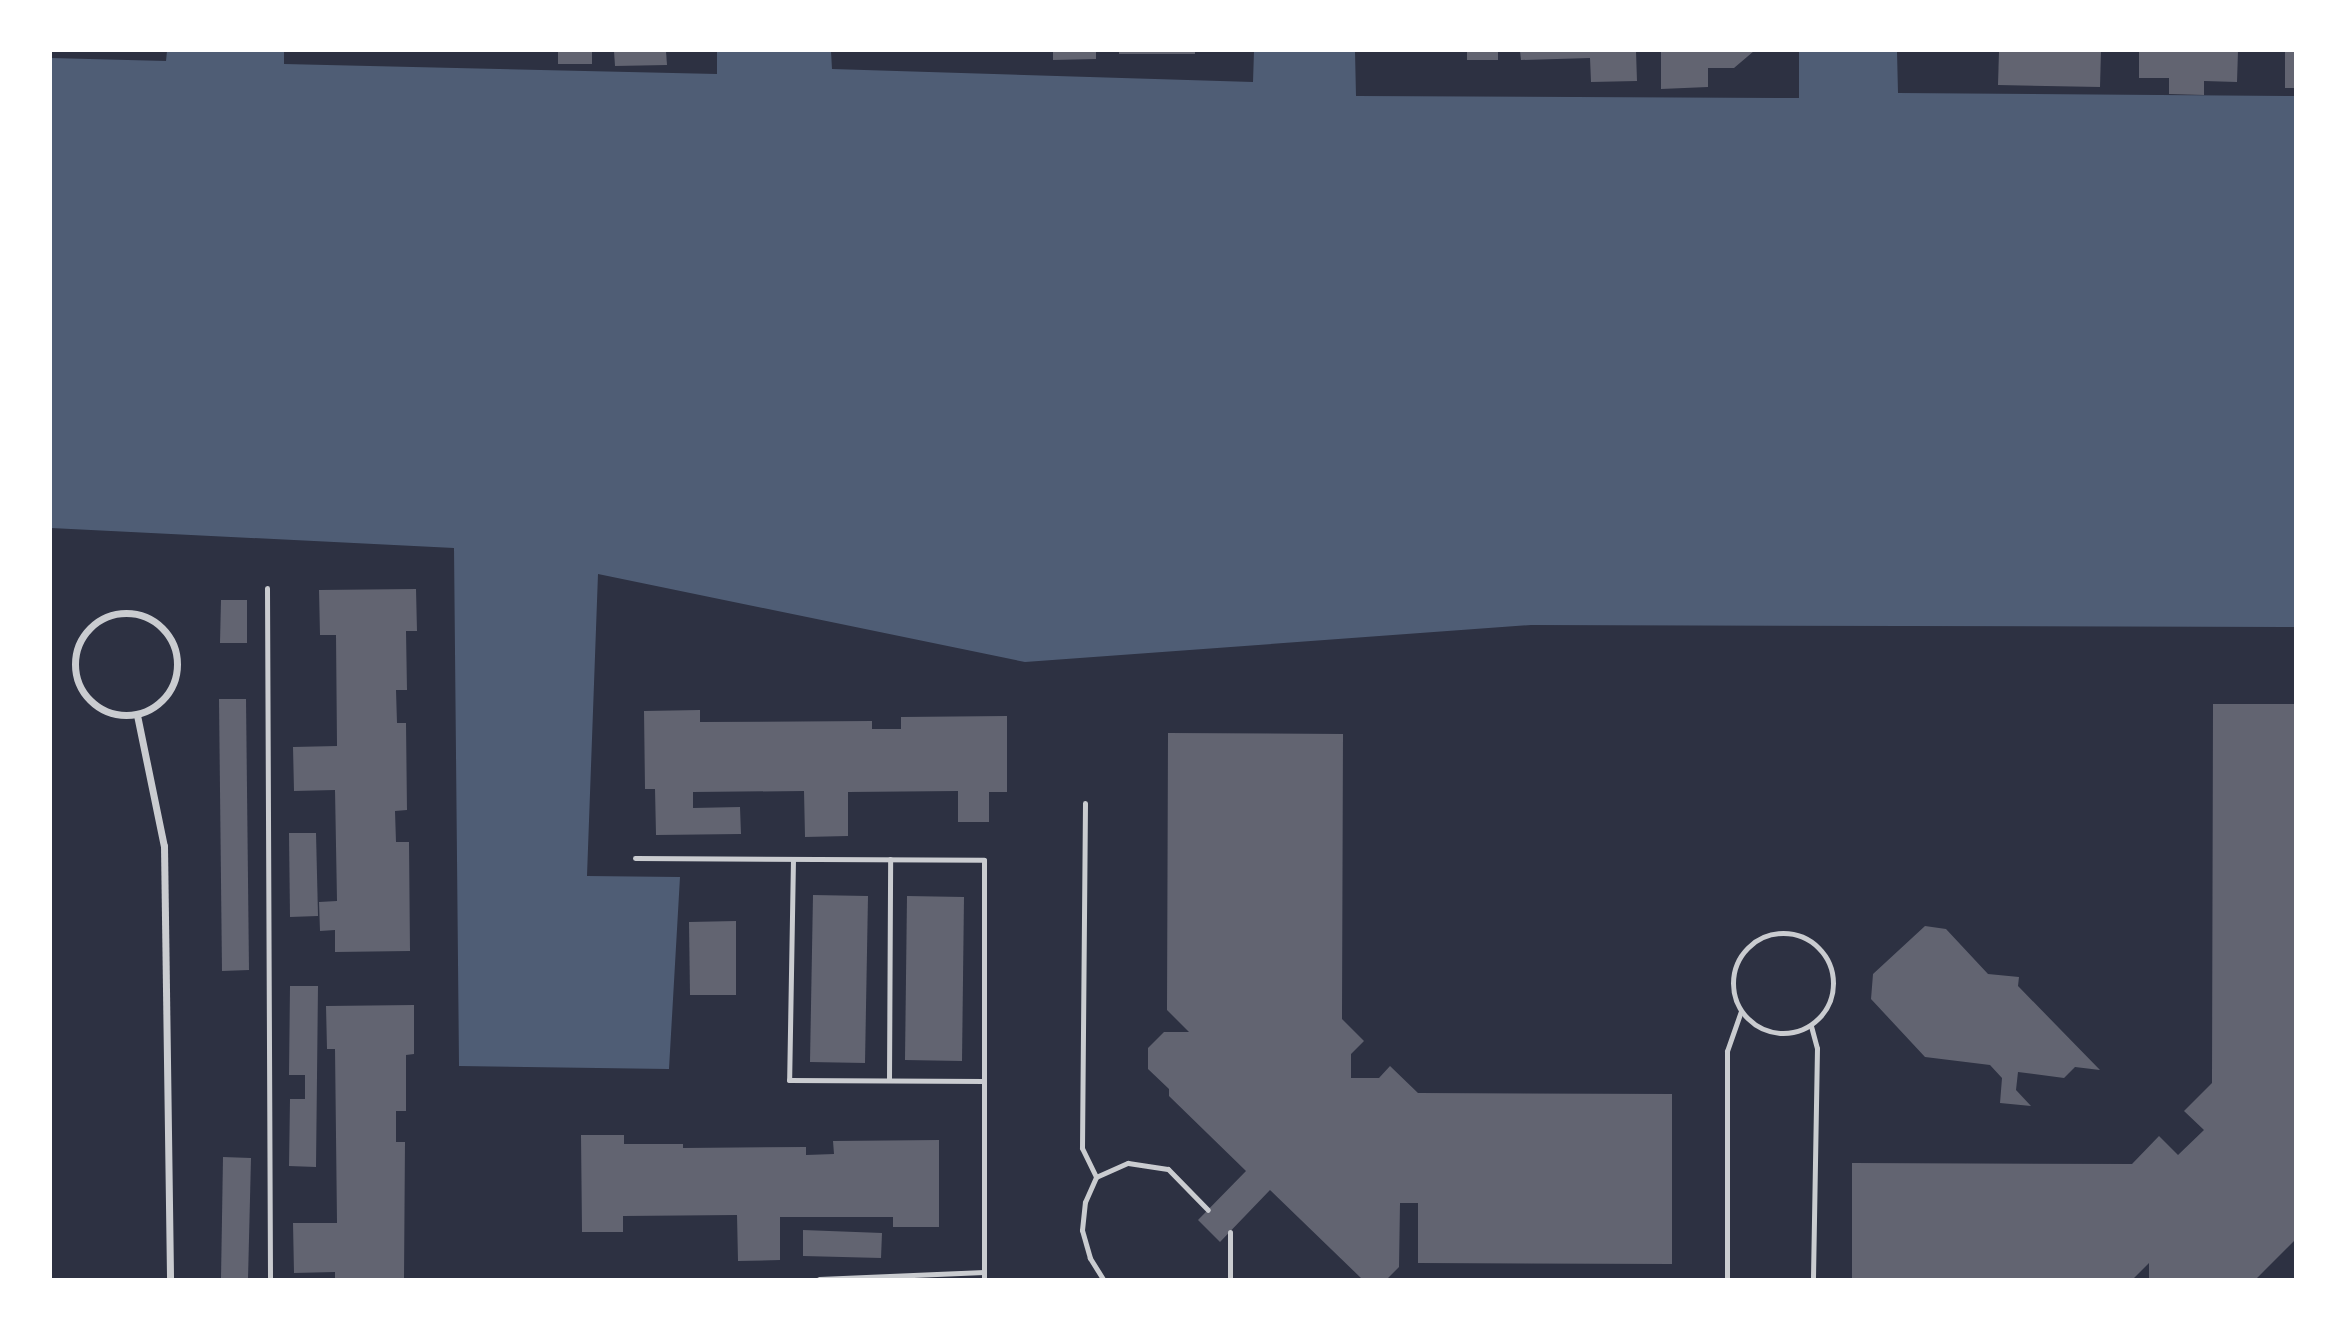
<!DOCTYPE html>
<html>
<head>
<meta charset="utf-8">
<style>
  body { margin:0 }
  #map { position:relative; width:2346px; height:1330px; overflow:hidden; background:#2d3142; font-family:"DejaVu Sans",sans-serif }
  div>[style] { position:absolute }
  .water>* { inset:0; background:#4f5d75 }
  .building>* { inset:0; background:#626471 }
  .service>* { height:5px; margin:-2.5px; padding:0 2.5px; transform-origin:2.5px; border-radius:2.5px; background:#caccd0 }
  .service>.ring { margin:-2.5px; padding:0; box-sizing:content-box; background:none; border:5px solid #caccd0; border-radius:50% }
  .minor>* { height:7px; margin:-3.5px; padding:0 3.5px; transform-origin:3.5px; border-radius:3.5px; background:#caccd0 }
  .minor>.ring { margin:-3.5px; padding:0; box-sizing:content-box; background:none; border:7px solid #caccd0; border-radius:50% }
  span { translate:-50% -50%; white-space:nowrap; text-align:center; line-height:1.15; -webkit-text-stroke:5px #fff; paint-order:stroke }
  .frame { position:absolute; inset:0; border:52px solid #fff; pointer-events:none }
</style>
</head>
<body>
<div id="map">
  <div class="water">
    <i style="clip-path:polygon(167px 51px,284px 51px,284px 64px,717px 74px,717px 51px,831px 51px,832px 69px,1253px 82px,1254px 51px,1355px 51px,1356px 96px,1799px 98px,1799px 51px,1897px 51px,1898px 93px,2295px 96px,2295px 627px,1531px 625px,1025px 662px,598px 574px,587px 876px,680px 877px,669px 1069px,459px 1066px,454px 548px,51px 528px,51px 58px,166px 61px)"></i>
  </div>
  <div class="building">
    <i style="clip-path:polygon(558px 51px,592px 51px,592px 64px,558px 64px)"></i>
    <i style="clip-path:polygon(614px 51px,666px 51px,667px 65px,615px 66px)"></i>
    <i style="clip-path:polygon(1053px 51px,1096px 51px,1096px 59px,1053px 60px)"></i>
    <i style="clip-path:polygon(1119px 51px,1195px 51px,1195px 54px,1119px 54px)"></i>
    <i style="clip-path:polygon(1467px 51px,1498px 51px,1498px 60px,1467px 60px)"></i>
    <i style="clip-path:polygon(1520px 51px,1636px 51px,1637px 81px,1591px 82px,1590px 58px,1521px 60px)"></i>
    <i style="clip-path:polygon(1661px 51px,1754px 51px,1734px 68px,1708px 68px,1708px 87px,1661px 89px)"></i>
    <i style="clip-path:polygon(1999px 51px,2101px 51px,2100px 87px,1998px 85px)"></i>
    <i style="clip-path:polygon(2139px 51px,2238px 51px,2237px 82px,2204px 81px,2204px 95px,2169px 94px,2169px 78px,2139px 78px)"></i>
    <i style="clip-path:polygon(2285px 51px,2295px 51px,2295px 88px,2285px 88px)"></i>
    <i style="clip-path:polygon(416px 589px,417px 631px,406px 631px,407px 690px,396px 690px,397px 723px,406px 723px,407px 810px,395px 811px,396px 842px,409px 842px,410px 951px,335px 952px,335px 930px,320px 931px,319px 902px,337px 901px,335px 790px,294px 791px,293px 747px,337px 746px,336px 635px,320px 635px,319px 590px)"></i>
    <i style="clip-path:polygon(221px 600px,247px 600px,247px 643px,220px 643px)"></i>
    <i style="clip-path:polygon(219px 699px,246px 699px,249px 970px,222px 971px)"></i>
    <i style="clip-path:polygon(2213px 704px,2295px 704px,2295px 1240px,2256px 1279px,2149px 1279px,2149px 1263px,2133px 1279px,1852px 1279px,1852px 1163px,2132px 1164px,2159px 1136px,2178px 1155px,2204px 1130px,2184px 1111px,2212px 1083px)"></i>
    <i style="clip-path:polygon(700px 710px,700px 722px,872px 721px,872px 729px,901px 729px,901px 717px,1007px 716px,1007px 792px,989px 792px,989px 822px,958px 822px,958px 791px,848px 792px,848px 836px,805px 837px,804px 791px,693px 792px,693px 808px,740px 807px,741px 834px,656px 835px,655px 789px,645px 789px,644px 711px)"></i>
    <i style="clip-path:polygon(1168px 733px,1343px 734px,1342px 1019px,1364px 1041px,1351px 1054px,1351px 1078px,1379px 1078px,1390px 1066px,1418px 1093px,1672px 1094px,1672px 1264px,1418px 1263px,1418px 1203px,1400px 1203px,1399px 1267px,1387px 1279px,1362px 1279px,1270px 1190px,1220px 1242px,1198px 1220px,1246px 1171px,1169px 1096px,1169px 1089px,1148px 1069px,1148px 1048px,1164px 1032px,1189px 1032px,1167px 1010px)"></i>
    <i style="clip-path:polygon(289px 833px,316px 833px,318px 916px,290px 917px)"></i>
    <i style="clip-path:polygon(813px 895px,868px 896px,865px 1063px,810px 1062px)"></i>
    <i style="clip-path:polygon(907px 896px,964px 897px,962px 1061px,905px 1060px)"></i>
    <i style="clip-path:polygon(736px 921px,736px 995px,690px 995px,689px 922px)"></i>
    <i style="clip-path:polygon(1925px 926px,1946px 929px,1988px 974px,2019px 977px,2018px 986px,2100px 1070px,2075px 1067px,2064px 1078px,2018px 1072px,2016px 1090px,2031px 1106px,2000px 1103px,2002px 1078px,1990px 1065px,1925px 1057px,1871px 999px,1873px 974px)"></i>
    <i style="clip-path:polygon(290px 986px,318px 986px,316px 1167px,289px 1166px,290px 1099px,305px 1099px,305px 1075px,289px 1075px)"></i>
    <i style="clip-path:polygon(414px 1005px,414px 1054px,406px 1055px,406px 1111px,396px 1111px,396px 1142px,405px 1142px,404px 1279px,335px 1279px,335px 1272px,294px 1273px,293px 1223px,337px 1223px,335px 1049px,327px 1049px,326px 1006px)"></i>
    <i style="clip-path:polygon(581px 1135px,624px 1135px,624px 1144px,683px 1144px,683px 1148px,806px 1147px,806px 1155px,834px 1154px,833px 1141px,939px 1140px,939px 1227px,893px 1227px,893px 1217px,780px 1217px,780px 1260px,738px 1261px,737px 1215px,623px 1216px,623px 1232px,582px 1232px)"></i>
    <i style="clip-path:polygon(223px 1157px,251px 1158px,248px 1279px,221px 1279px)"></i>
    <i style="clip-path:polygon(803px 1230px,882px 1233px,881px 1258px,803px 1256px)"></i>
  </div>
  <div class="service">
    <i style="left:267px;top:588px;width:691px;rotate:89.75deg"></i>
    <i style="left:1085px;top:803px;width:345px;rotate:90.5deg"></i>
    <i style="left:1082px;top:1148px;width:32px;rotate:64deg"></i>
    <i style="left:635px;top:858px;width:349px;rotate:0.3deg"></i>
    <i style="left:984px;top:860px;width:412px;rotate:90deg"></i>
    <i style="left:793px;top:859px;width:221px;rotate:91deg"></i>
    <i style="left:789px;top:1080px;width:195px;rotate:0.3deg"></i>
    <i class="ring" style="left:1733px;top:933px;width:95px;height:95px"></i>
    <i style="left:1811px;top:1026px;width:23px;rotate:75deg"></i>
    <i style="left:1817px;top:1048px;width:231px;rotate:91deg"></i>
    <i style="left:889px;top:1080px;width:221px;rotate:-89.7deg"></i>
    <i style="left:1230px;top:1232px;width:47px;rotate:90deg"></i>
    <i style="left:819px;top:1279px;width:165px;rotate:-2.4deg"></i>
    <i style="left:984px;top:1272px;width:7px;rotate:90deg"></i>
    <i style="left:1103px;top:1279px;width:25px;rotate:-122deg"></i>
    <i style="left:1090px;top:1258px;width:29px;rotate:-106deg"></i>
    <i style="left:1082px;top:1230px;width:28px;rotate:-84deg"></i>
    <i style="left:1085px;top:1202px;width:27px;rotate:-66deg"></i>
    <i style="left:1096px;top:1177px;width:35px;rotate:-24deg"></i>
    <i style="left:1128px;top:1163px;width:40px;rotate:8.5deg"></i>
    <i style="left:1168px;top:1169px;width:57px;rotate:45.7deg"></i>
    <i style="left:1727px;top:1279px;width:228px;rotate:-90deg"></i>
    <i style="left:1727px;top:1051px;width:42px;rotate:-70.7deg"></i>
  </div>
  <div class="minor">
    <i class="ring" style="left:75px;top:613px;width:95px;height:95px"></i>
    <i style="left:137px;top:715px;width:134px;rotate:78.4deg"></i>
    <i style="left:164px;top:846px;width:433px;rotate:89.2deg"></i>
  </div>
  <div class="frame"></div>
</div>
</body>
</html>
